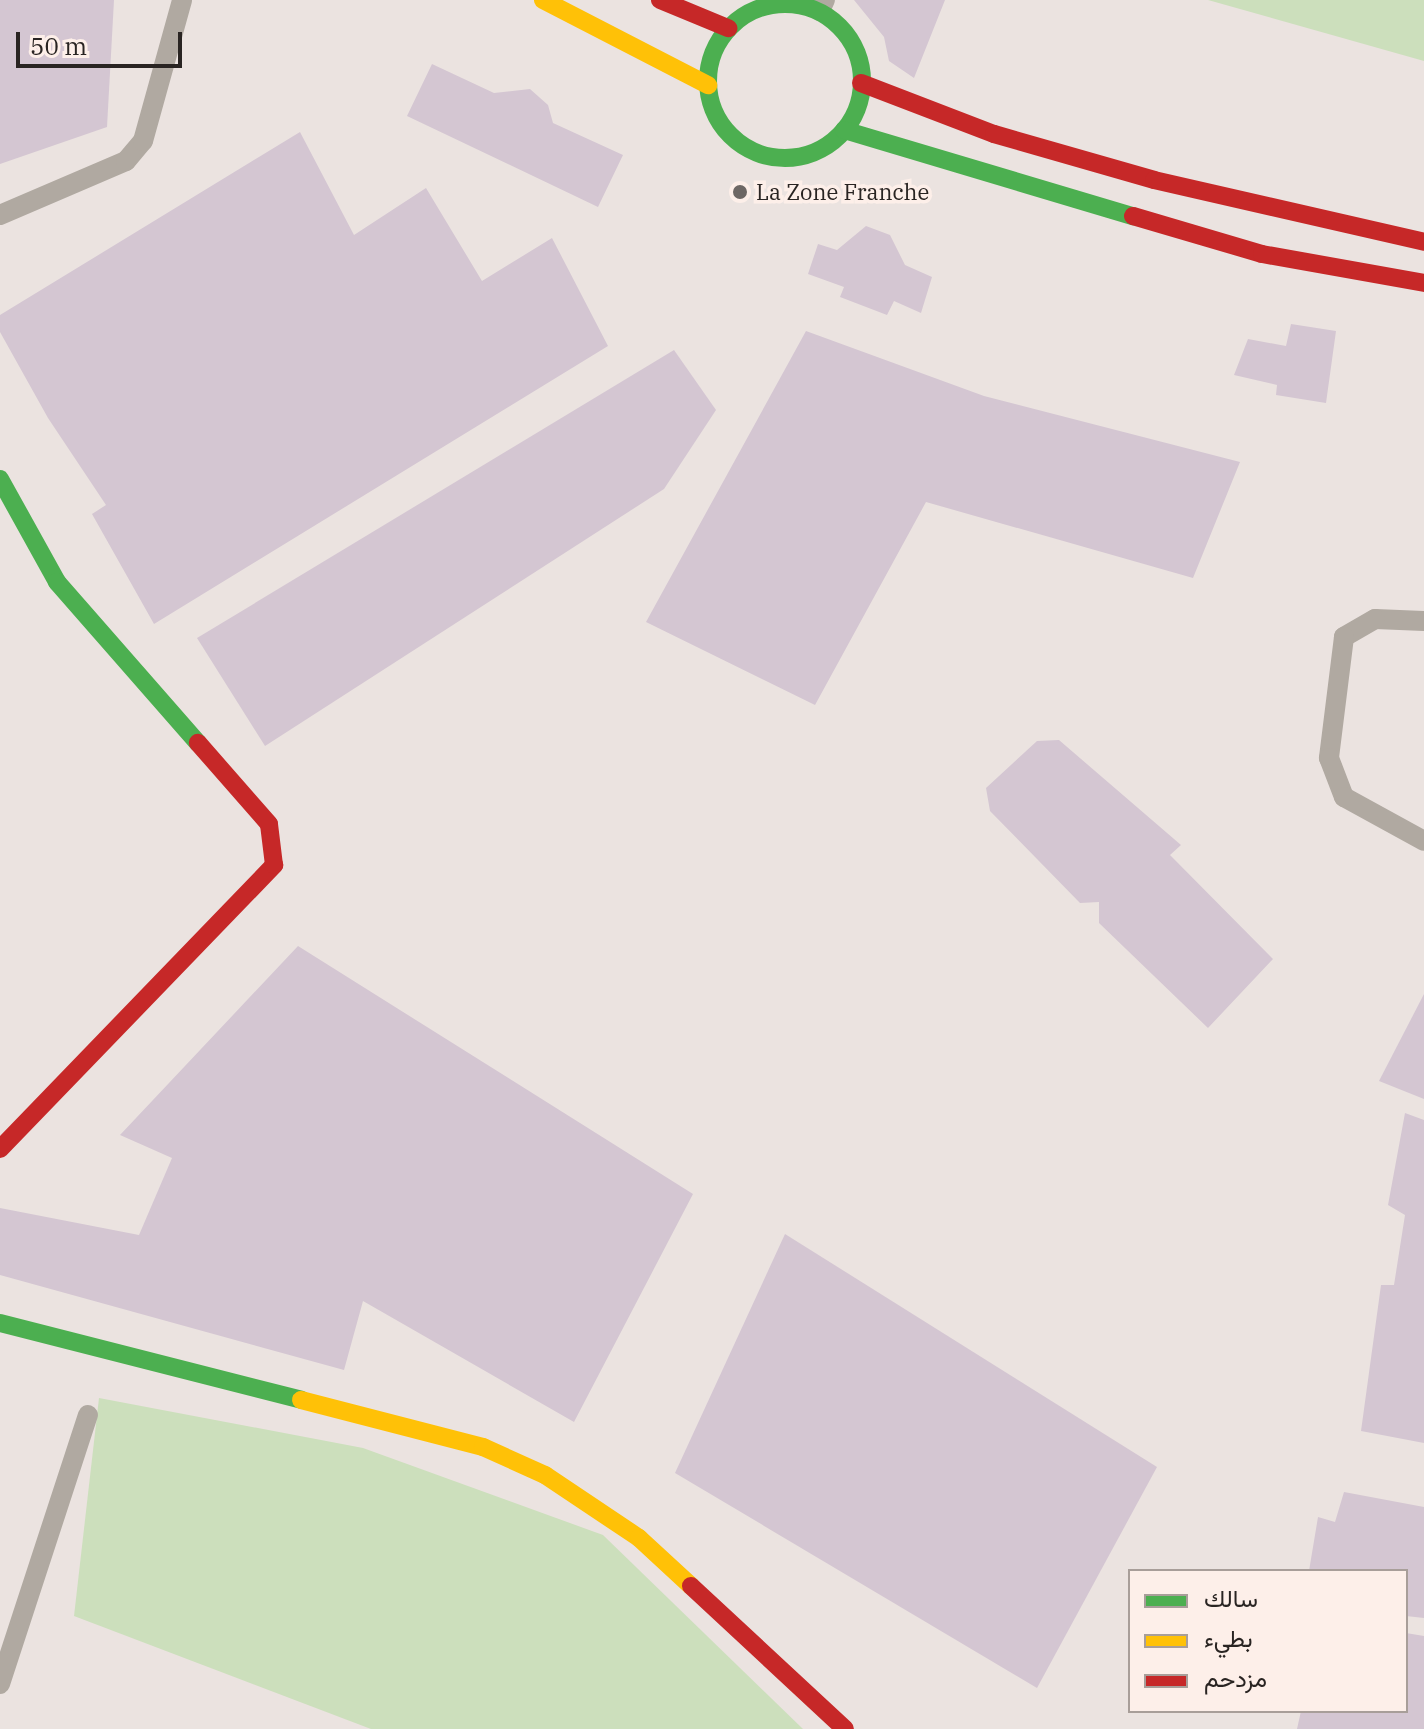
<!DOCTYPE html>
<html>
<head>
<meta charset="utf-8">
<style>
  body { margin:0 }
  #map { position:relative; width:1424px; height:1729px; overflow:hidden; background:#ebe3e0; font-family:"IBM Plex Serif",Vazirmatn,serif }
  div>[style] { position:absolute }
  .green>* { inset:0; background:#ccdfbc }
  .building>* { inset:0; background:#d4c6d2 }
  .street>* { height:20px; margin:-10px; padding:0 10px; transform-origin:10px; border-radius:10px; background:#b0a9a1 }
  .fast>* { height:18px; margin:-9px; padding:0 9px; transform-origin:9px; border-radius:9px; background:#4caf50 }
  .fast>.ring { margin:-9px; padding:0; box-sizing:content-box; background:none; border:18px solid #4caf50; border-radius:50% }
  .slow>* { height:18px; margin:-9px; padding:0 9px; transform-origin:9px; border-radius:9px; background:#ffc107 }
  .jam>* { height:18px; margin:-9px; padding:0 9px; transform-origin:9px; border-radius:9px; background:#c62828 }
  .dots>* { width:22px; height:22px; translate:-50% -50%; box-sizing:border-box; border:4px solid #fdefe9; border-radius:50% }
  span { translate:-50% -50%; white-space:nowrap; text-align:center; line-height:1.15; -webkit-text-stroke:7px #fdefe9; paint-order:stroke }
  .poi-label { font-size:22px; color:#292422 }
  .left { translate:0 -50%; text-align:left }
  .legend { position:absolute; left:1128px; top:1569px; width:280px; height:144px; box-sizing:border-box; background:#fdefe9; border:2px solid #a89e99; margin:0; padding:10px 14px; list-style:none; font-size:24px; color:#292422 }
  .legend li { display:flex; align-items:center; gap:16px; height:40px }
  .legend b { width:40px; border:2px solid #a89e99 }
  .scale { position:absolute; left:16px; top:32px; width:166px; height:36px; box-sizing:border-box; border:4px solid #292422; border-top:0; padding-left:10px; font-size:24px; line-height:28px; white-space:nowrap; color:#292422; -webkit-text-stroke:6px #fdefe9; paint-order:stroke }
</style>
</head>
<body>
<div id="map">
  <div class="green">
    <i style="clip-path:polygon(1208px 0,1424px 0,1424px 61px)"></i>
    <i style="clip-path:polygon(99px 1398px,363px 1448px,603px 1535px,803px 1729px,371px 1729px,74px 1616px)"></i>
  </div>
  <div class="building">
    <i style="clip-path:polygon(0 0,114px 0,107px 127px,0 164px)"></i>
    <i style="clip-path:polygon(854px 0,945px 0,914px 78px,889px 61px,884px 37px)"></i>
    <i style="clip-path:polygon(432px 64px,494px 93px,530px 89px,548px 105px,553px 123px,623px 155px,598px 207px,407px 116px)"></i>
    <i style="clip-path:polygon(300px 132px,354px 235px,426px 188px,482px 281px,552px 238px,608px 346px,154px 624px,92px 514px,106px 505px,48px 418px,0 332px,0 315px)"></i>
    <i style="clip-path:polygon(866px 226px,890px 235px,905px 265px,932px 277px,921px 313px,894px 301px,887px 315px,840px 297px,844px 287px,808px 274px,818px 244px,837px 250px)"></i>
    <i style="clip-path:polygon(1291px 324px,1336px 331px,1326px 403px,1276px 395px,1277px 385px,1234px 375px,1248px 339px,1286px 346px)"></i>
    <i style="clip-path:polygon(806px 331px,984px 396px,1240px 462px,1193px 578px,926px 502px,815px 705px,646px 622px)"></i>
    <i style="clip-path:polygon(674px 350px,716px 410px,664px 489px,265px 746px,197px 638px)"></i>
    <i style="clip-path:polygon(1059px 740px,1181px 845px,1170px 855px,1273px 959px,1208px 1028px,1099px 923px,1099px 902px,1080px 903px,990px 811px,986px 788px,1037px 741px)"></i>
    <i style="clip-path:polygon(298px 946px,693px 1194px,574px 1422px,363px 1301px,344px 1370px,0 1275px,0 1208px,139px 1235px,172px 1158px,120px 1135px)"></i>
    <i style="clip-path:polygon(1424px 994px,1424px 1099px,1379px 1081px)"></i>
    <i style="clip-path:polygon(1405px 1113px,1424px 1120px,1424px 1443px,1361px 1431px,1381px 1285px,1394px 1285px,1405px 1215px,1388px 1205px)"></i>
    <i style="clip-path:polygon(785px 1234px,1157px 1467px,1037px 1688px,675px 1473px)"></i>
    <i style="clip-path:polygon(1344px 1492px,1424px 1507px,1424px 1618px,1406px 1616px,1406px 1571px,1309px 1571px,1318px 1517px,1335px 1522px)"></i>
    <i style="clip-path:polygon(1406px 1633px,1424px 1636px,1424px 1729px,1297px 1729px,1301px 1711px,1406px 1711px)"></i>
  </div>
  <div class="street">
    <i style="left:820px;top:11px;width:12px;rotate:-66deg"></i>
    <i style="left:0;top:215px;width:137px;rotate:-23.2deg"></i>
    <i style="left:126px;top:161px;width:26px;rotate:-50deg"></i>
    <i style="left:143px;top:141px;width:146px;rotate:-74.5deg"></i>
    <i style="left:1424px;top:621px;width:49px;rotate:-177.7deg"></i>
    <i style="left:1375px;top:619px;width:36px;rotate:150deg"></i>
    <i style="left:1344px;top:637px;width:122px;rotate:97.1deg"></i>
    <i style="left:1329px;top:758px;width:42px;rotate:69deg"></i>
    <i style="left:1344px;top:797px;width:91px;rotate:28.8deg"></i>
    <i style="left:0;top:1684px;width:283px;rotate:-71.9deg"></i>
  </div>
  <div class="fast">
    <i class="ring" style="left:708px;top:4px;width:136px;height:136px"></i>
    <i style="left:844px;top:130px;width:302px;rotate:16.6deg"></i>
    <i style="left:0;top:479px;width:118px;rotate:61deg"></i>
    <i style="left:57px;top:582px;width:214px;rotate:48.8deg"></i>
    <i style="left:0;top:1323px;width:311px;rotate:14.3deg"></i>
  </div>
  <div class="slow">
    <i style="left:543px;top:0;width:186px;rotate:27.3deg"></i>
    <i style="left:301px;top:1400px;width:188px;rotate:14.5deg"></i>
    <i style="left:483px;top:1447px;width:68px;rotate:24.3deg"></i>
    <i style="left:545px;top:1475px;width:113px;rotate:33.8deg"></i>
    <i style="left:639px;top:1538px;width:71px;rotate:42.7deg"></i>
  </div>
  <div class="jam">
    <i style="left:660px;top:0;width:74px;rotate:22.4deg"></i>
    <i style="left:861px;top:83px;width:142px;rotate:21deg"></i>
    <i style="left:994px;top:134px;width:166px;rotate:16deg"></i>
    <i style="left:1154px;top:180px;width:277px;rotate:12.9deg"></i>
    <i style="left:1133px;top:216px;width:134px;rotate:16.4deg"></i>
    <i style="left:1262px;top:254px;width:165px;rotate:10.1deg"></i>
    <i style="left:0;top:1149px;width:395px;rotate:-46deg"></i>
    <i style="left:274px;top:865px;width:41px;rotate:-97deg"></i>
    <i style="left:269px;top:824px;width:108px;rotate:-131.2deg"></i>
    <i style="left:691px;top:1586px;width:210px;rotate:42.9deg"></i>
  </div>
  <div class="dots">
    <i style="left:740px;top:192px;background:#6d6764"></i>
  </div>
  <div class="poi-label">
    <span class="left" style="left:756px;top:192px">La Zone Franche</span>
  </div>
  <ul class="legend">
  <li><b style="height:10px;background:#4caf50"></b>سالك</li>
  <li><b style="height:10px;background:#ffc107"></b>بطيء</li>
  <li><b style="height:10px;background:#c62828"></b>مزدحم</li>
  </ul>
  <div class="scale">50 m</div>
</div>
</body>
</html>
